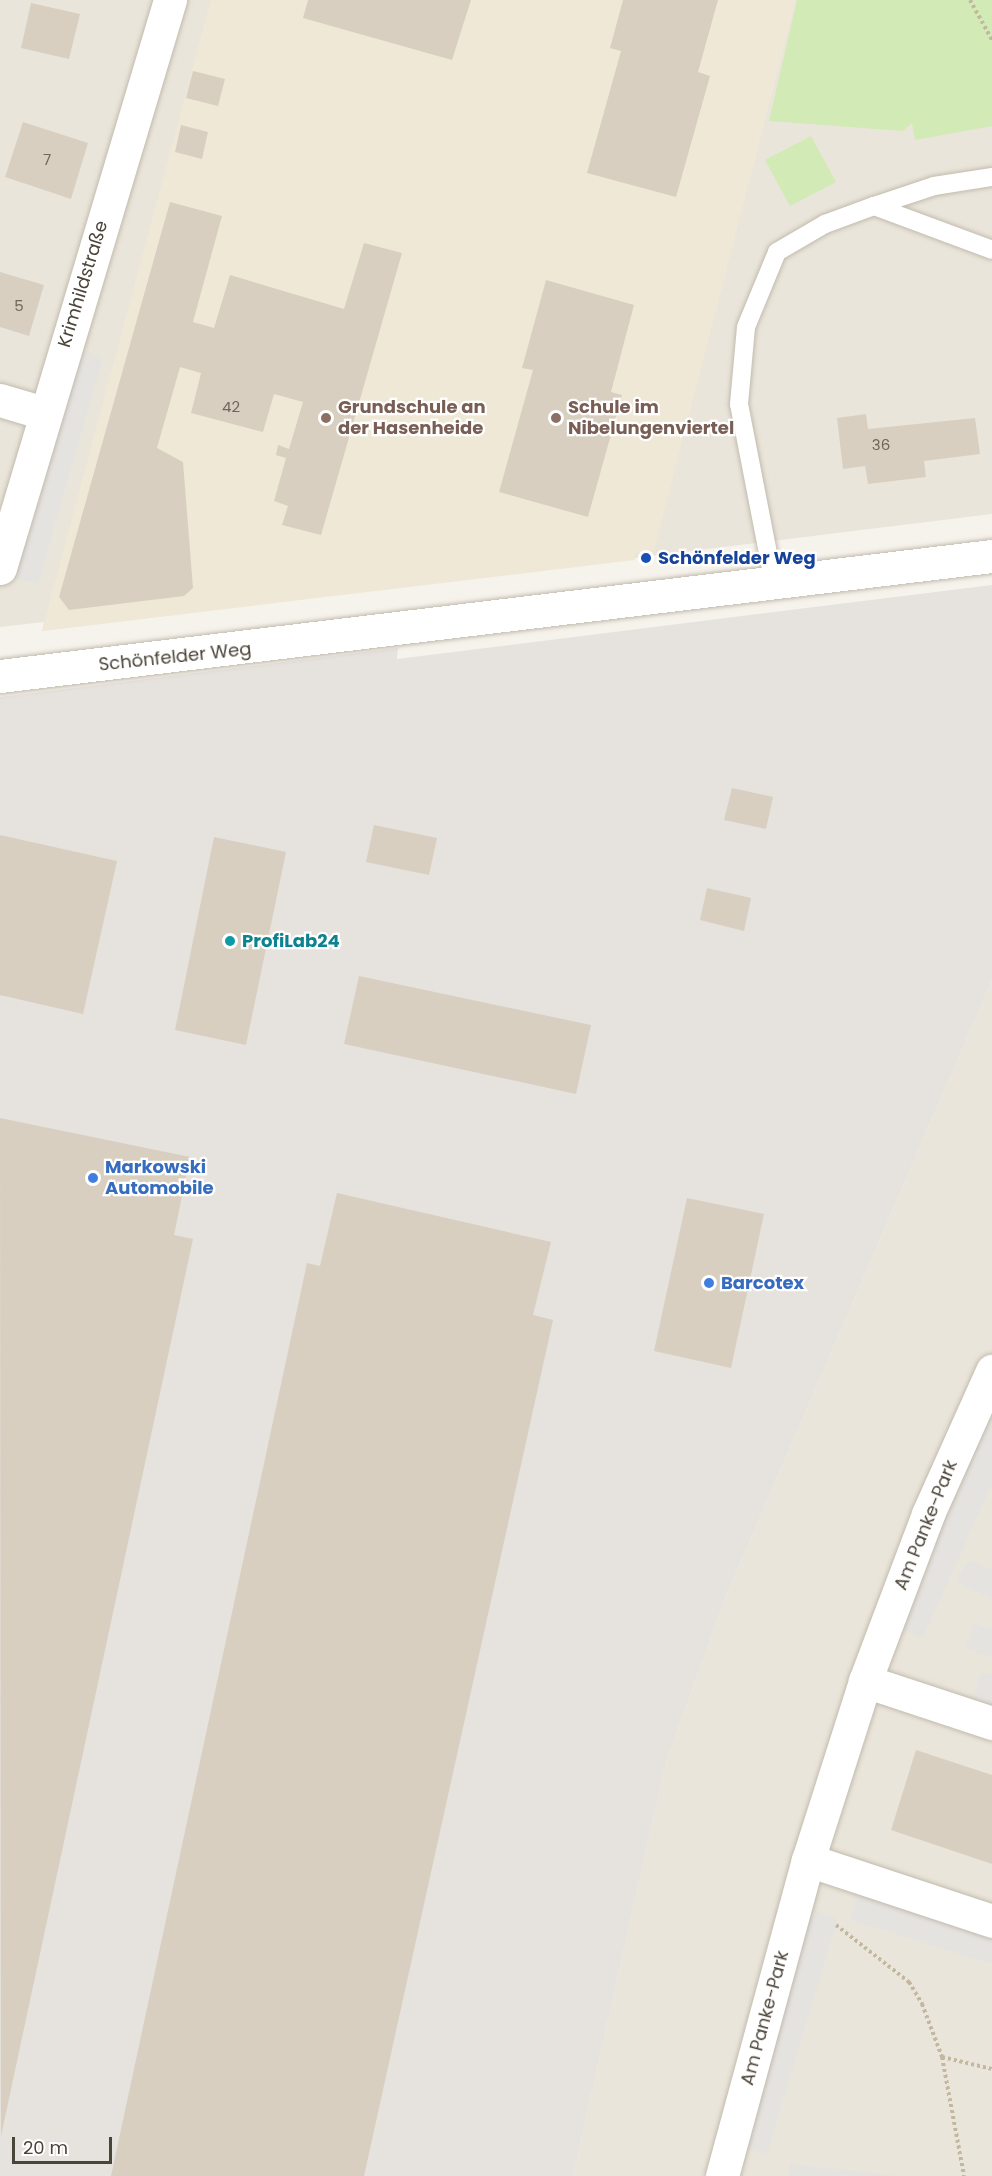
<!DOCTYPE html>
<html>
<head>
<meta charset="utf-8">
<style>
  body { margin:0 }
  #map { position:relative; width:992px; height:2176px; overflow:hidden; background:#f6f3ec; font-family:Poppins,sans-serif }
  div>[style] { position:absolute }
  .residential>* { inset:0; background:#eae5da }
  .industrial>* { inset:0; background:#e6e2dd }
  .education>* { inset:0; background:#efe8d6 }
  .green>* { inset:0; background:#d2eab5 }
  .parking>* { inset:0; background:#e5e3e0 }
  .building>* { inset:0; background:#d8cfc1 }
  .path>* { height:4px; margin-top:-2px; transform-origin:0; background:repeating-linear-gradient(90deg,#c4b79f 0 3px,transparent 0 6px) }
  .roads { filter:drop-shadow(0 0 2px #c2bbae) drop-shadow(0 0 2px #c2bbae) }
  .service>* { height:18px; margin:-9px; padding:0 9px; transform-origin:9px; border-radius:9px; background:#fff }
  .minor>* { height:33px; margin:-16.5px; padding:0 16.5px; transform-origin:16.5px; border-radius:16.5px; background:#fff }
  .dots>* { width:16px; height:16px; translate:-50% -50%; box-sizing:border-box; border:3px solid #fff; border-radius:50% }
  span { translate:-50% -50%; white-space:nowrap; text-align:center; line-height:1.15; -webkit-text-stroke:4.5px #fff; paint-order:stroke }
  .number-label { font-size:15px; color:#6e675b }
  .number-label span { -webkit-text-stroke-width:0 }
  .street-label { font-size:18px; color:#4b4439 }
  .education-label { font-size:18px; color:#785e54; font-weight:700 }
  .left { translate:0 -50%; text-align:left }
  .transit-label { font-size:18px; color:#164399; font-weight:700 }
  .culture-label { font-size:18px; color:#0d838f; font-weight:700 }
  .shop-label { font-size:18px; color:#366cbe; font-weight:700 }
  .scale { position:absolute; left:12px; top:2137px; width:100px; height:27px; box-sizing:border-box; border:3px solid #4b4439; border-top:0; padding-left:8px; font-size:18px; line-height:21px; white-space:nowrap; color:#4b4439; -webkit-text-stroke:4px #fff; paint-order:stroke }
</style>
</head>
<body>
<div id="map">
  <div class="residential">
    <i style="clip-path:polygon(0 0,992px 0,992px 514px,42px 631px,44px 622px,0 627px)"></i>
    <i style="clip-path:polygon(992px 980px,992px 2176px,573px 2176px,666px 1762px,726px 1596px)"></i>
  </div>
  <div class="industrial">
    <i style="clip-path:polygon(992px 585px,992px 980px,726px 1596px,666px 1762px,573px 2176px,0 2176px,0 697px,398px 648px,397px 659px)"></i>
  </div>
  <div class="education">
    <i style="clip-path:polygon(211px 0,796px 0,654px 550px,635px 553px,635px 560px,42px 631px)"></i>
  </div>
  <div class="green">
    <i style="clip-path:polygon(797px 0,992px 0,992px 126px,915px 140px,912px 123px,903px 131px,769px 121px)"></i>
    <i style="clip-path:polygon(811px 136px,836px 182px,790px 206px,765px 160px)"></i>
  </div>
  <div class="parking">
    <i style="clip-path:polygon(77px 350px,103px 358px,38px 584px,12px 577px)"></i>
    <i style="clip-path:polygon(992px 1411px,992px 1484px,923px 1638px,895px 1626px)"></i>
    <i style="clip-path:polygon(968px 1560px,992px 1570px,992px 1599px,956px 1582px)"></i>
    <i style="clip-path:polygon(974px 1623px,992px 1630px,992px 1658px,966px 1648px)"></i>
    <i style="clip-path:polygon(981px 1672px,992px 1676px,992px 1706px,972px 1699px)"></i>
    <i style="clip-path:polygon(859px 1892px,992px 1934px,992px 1964px,850px 1920px)"></i>
    <i style="clip-path:polygon(807px 1909px,836px 1918px,836px 1925px,767px 2154px,738px 2146px)"></i>
    <i style="clip-path:polygon(790px 2164px,899px 2176px,788px 2176px)"></i>
  </div>
  <div class="building">
    <i style="clip-path:polygon(308px 0,471px 0,452px 60px,303px 18px)"></i>
    <i style="clip-path:polygon(623px 0,718px 0,698px 72px,710px 76px,676px 197px,587px 173px,621px 51px,610px 48px)"></i>
    <i style="clip-path:polygon(31px 3px,80px 14px,69px 59px,21px 48px)"></i>
    <i style="clip-path:polygon(193px 71px,225px 79px,218px 106px,186px 98px)"></i>
    <i style="clip-path:polygon(23px 122px,88px 143px,71px 199px,5px 177px)"></i>
    <i style="clip-path:polygon(181px 125px,208px 132px,202px 159px,175px 152px)"></i>
    <i style="clip-path:polygon(170px 202px,222px 216px,193px 322px,214px 328px,230px 275px,344px 309px,364px 243px,402px 253px,321px 535px,282px 525px,288px 506px,274px 501px,286px 458px,276px 455px,278px 445px,289px 449px,303px 402px,274px 394px,263px 432px,191px 413px,201px 373px,180px 367px,157px 448px,183px 462px,193px 588px,184px 596px,69px 610px,59px 597px)"></i>
    <i style="clip-path:polygon(0 272px,44px 285px,29px 336px,0 327px)"></i>
    <i style="clip-path:polygon(546px 280px,634px 305px,611px 392px,622px 395px,588px 517px,499px 492px,533px 370px,522px 368px)"></i>
    <i style="clip-path:polygon(866px 414px,868px 429px,975px 418px,980px 454px,924px 461px,926px 477px,868px 484px,865px 466px,843px 469px,837px 418px)"></i>
    <i style="clip-path:polygon(732px 788px,773px 797px,766px 829px,724px 820px)"></i>
    <i style="clip-path:polygon(374px 825px,437px 838px,429px 875px,366px 862px)"></i>
    <i style="clip-path:polygon(0 835px,117px 861px,83px 1014px,0 995px)"></i>
    <i style="clip-path:polygon(214px 837px,286px 852px,246px 1045px,175px 1030px)"></i>
    <i style="clip-path:polygon(707px 888px,751px 898px,744px 931px,700px 920px)"></i>
    <i style="clip-path:polygon(359px 976px,591px 1025px,576px 1094px,344px 1044px)"></i>
    <i style="clip-path:polygon(0 1118px,190px 1157px,174px 1235px,193px 1239px,1px 2136px)"></i>
    <i style="clip-path:polygon(337px 1193px,551px 1242px,533px 1315px,553px 1320px,364px 2176px,111px 2176px,307px 1263px,320px 1266px)"></i>
    <i style="clip-path:polygon(687px 1198px,764px 1214px,731px 1368px,654px 1351px)"></i>
    <i style="clip-path:polygon(916px 1750px,992px 1775px,992px 1864px,891px 1830px)"></i>
  </div>
  <div class="path">
    <i style="left:970px;top:0;width:46px;rotate:61.2deg"></i>
    <i style="left:836px;top:1925px;width:93px;rotate:38deg"></i>
    <i style="left:909px;top:1982px;width:26px;rotate:59deg"></i>
    <i style="left:922px;top:2004px;width:57px;rotate:69.3deg"></i>
    <i style="left:942px;top:2057px;width:121px;rotate:79.5deg"></i>
    <i style="left:942px;top:2057px;width:51px;rotate:13.5deg"></i>
  </div>
  <div class="roads">
    <div class="service">
      <i style="left:874px;top:206px;width:126px;rotate:20.4deg"></i>
      <i style="left:774px;top:584px;width:183px;rotate:-101deg"></i>
      <i style="left:739px;top:404px;width:77px;rotate:-84.8deg"></i>
      <i style="left:746px;top:327px;width:81px;rotate:-67.5deg"></i>
      <i style="left:777px;top:252px;width:56px;rotate:-30.3deg"></i>
      <i style="left:825px;top:224px;width:52px;rotate:-20.2deg"></i>
      <i style="left:874px;top:206px;width:63px;rotate:-18.4deg"></i>
      <i style="left:934px;top:186px;width:59px;rotate:-8.8deg"></i>
    </div>
    <div class="minor">
      <i style="left:0;top:400px;width:46px;rotate:16.5deg"></i>
      <i style="left:0;top:568px;width:593px;rotate:-73.34deg"></i>
      <i style="left:0;top:676px;width:999px;rotate:-6.9deg"></i>
      <i style="left:865px;top:1681px;width:134px;rotate:18.3deg"></i>
      <i style="left:808px;top:1860px;width:194px;rotate:18.3deg"></i>
      <i style="left:722px;top:2176px;width:327px;rotate:-74.8deg"></i>
      <i style="left:808px;top:1860px;width:188px;rotate:-72.3deg"></i>
      <i style="left:865px;top:1681px;width:178px;rotate:-69.3deg"></i>
      <i style="left:928px;top:1514px;width:157px;rotate:-65.9deg"></i>
    </div>
  </div>
  <div class="dots">
    <i style="left:326px;top:418px;background:#8d6e63"></i>
    <i style="left:556px;top:418px;background:#8d6e63"></i>
    <i style="left:646px;top:558px;background:#1a4fb4"></i>
    <i style="left:230px;top:941px;background:#0f9aa8"></i>
    <i style="left:93px;top:1178px;background:#3f7fe0"></i>
    <i style="left:709px;top:1283px;background:#3f7fe0"></i>
  </div>
  <div class="number-label">
    <span style="left:47px;top:160px">7</span>
    <span style="left:19px;top:306px">5</span>
    <span style="left:231px;top:407px">42</span>
    <span style="left:881px;top:445px">36</span>
  </div>
  <div class="street-label">
    <span style="left:83px;top:284px;rotate:-73deg">Krimhildstraße</span>
    <span style="left:175px;top:657px;rotate:-6deg">Schönfelder Weg</span>
    <span style="left:926px;top:1525px;rotate:-68deg">Am Panke-Park</span>
    <span style="left:765px;top:2018px;rotate:-75deg">Am Panke-Park</span>
  </div>
  <div class="education-label">
    <span class="left" style="left:338px;top:418px">Grundschule an<br>der Hasenheide</span>
    <span class="left" style="left:568px;top:418px">Schule im<br>Nibelungenviertel</span>
  </div>
  <div class="transit-label">
    <span class="left" style="left:658px;top:558px">Schönfelder Weg</span>
  </div>
  <div class="culture-label">
    <span class="left" style="left:242px;top:941px">ProfiLab24</span>
  </div>
  <div class="shop-label">
    <span class="left" style="left:105px;top:1178px">Markowski<br>Automobile</span>
    <span class="left" style="left:721px;top:1283px">Barcotex</span>
  </div>
  <div class="scale">20 m</div>
</div>
</body>
</html>
